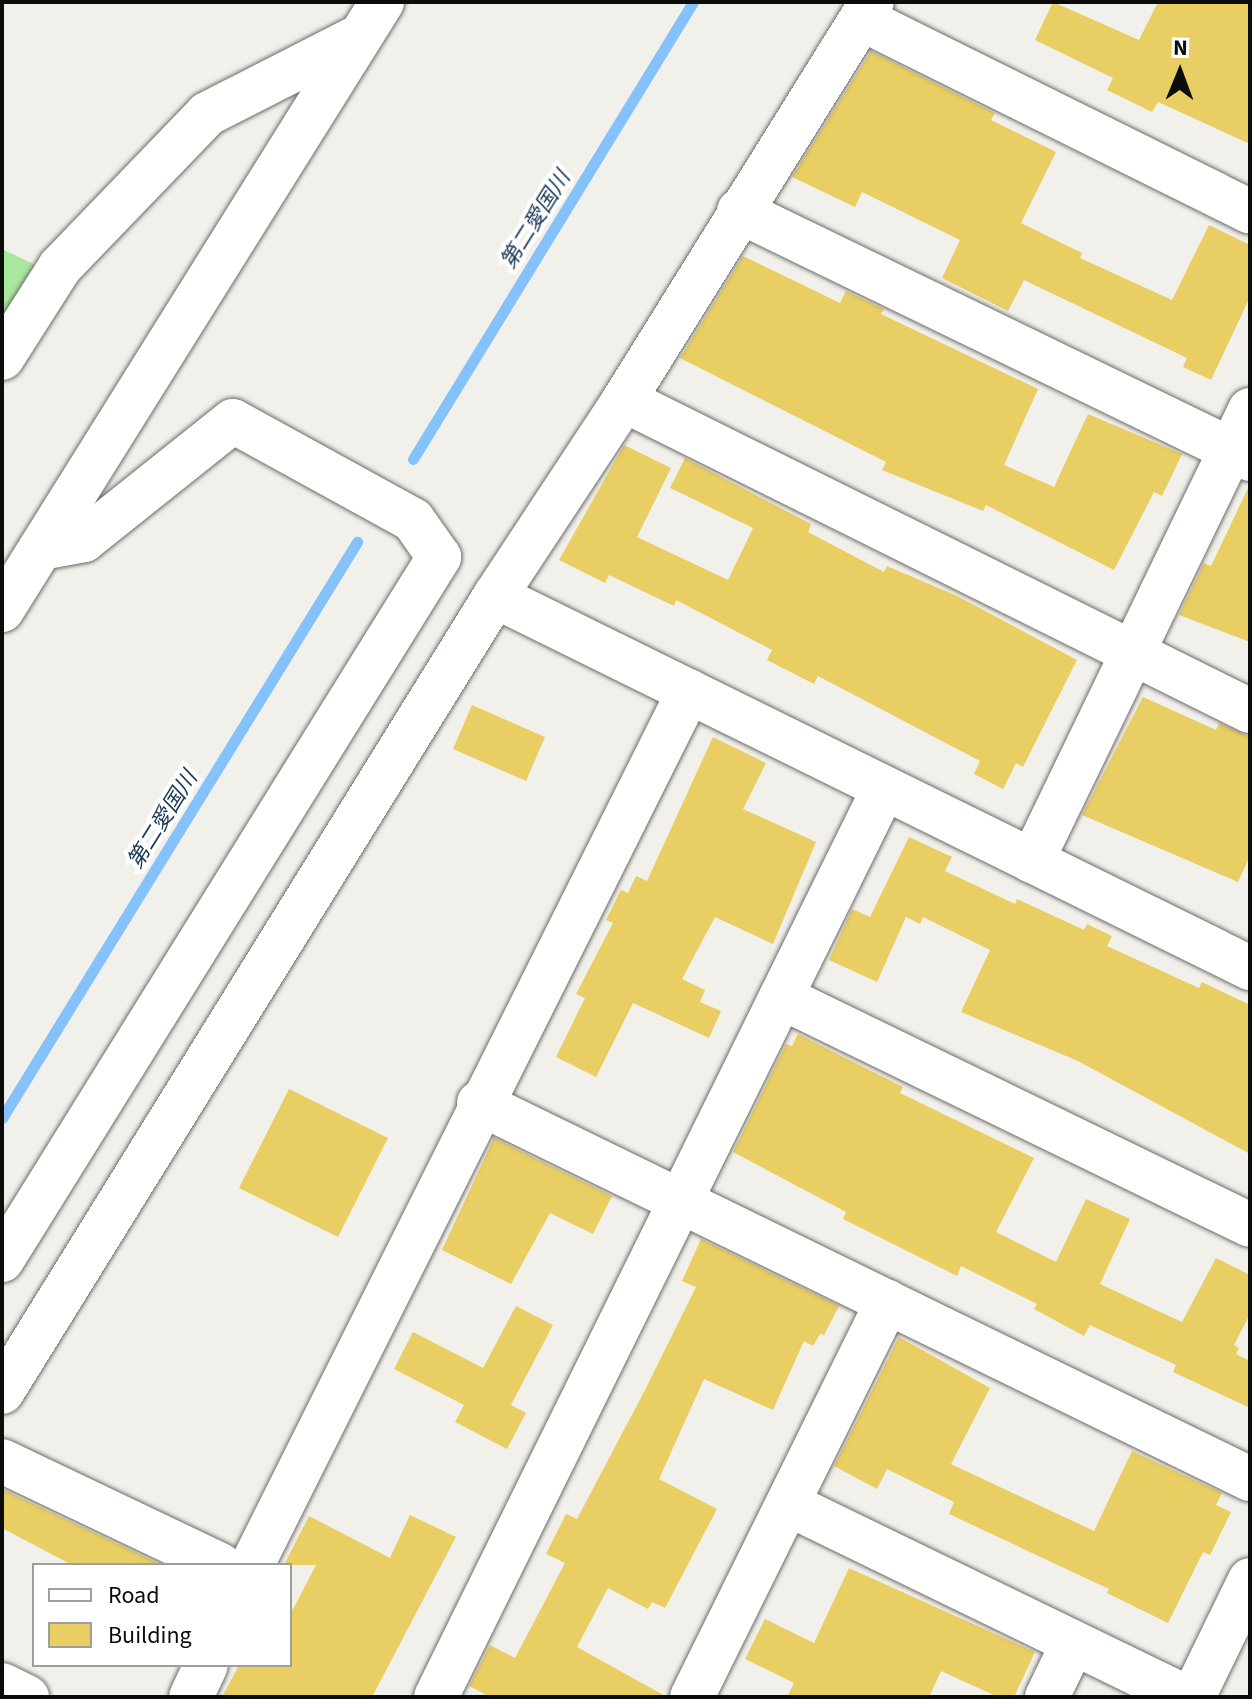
<!DOCTYPE html>
<html>
<head>
<meta charset="utf-8">
<style>
  body { margin:0 }
  #map { position:relative; width:1252px; height:1699px; overflow:hidden; background:#f1f0eb; font-family:"Source Sans 3","Noto Sans JP",sans-serif }
  div>[style] { position:absolute }
  .green>* { inset:0; background:#a9e89e }
  .stream>* { height:11px; margin:-5.5px; padding:0 5.5px; transform-origin:5.5px; border-radius:5.5px; background:#85c1fb }
  .building>* { inset:0; background:#e9ce63 }
  .roads { filter:drop-shadow(0 0 2px #6d6c68) drop-shadow(0 0 2px #6d6c68) }
  .minor>* { height:44px; margin:-22px; padding:0 22px; transform-origin:22px; border-radius:22px; background:#fff }
  span { translate:-50% -50%; white-space:nowrap; text-align:center; line-height:1.15; -webkit-text-stroke:8px #fff; paint-order:stroke }
  .water-label { font-size:22px; color:#183855; font-style:italic }
  .frame { position:absolute; inset:0; border:4px solid #0c0c0a; pointer-events:none }
  .legend { position:absolute; left:32px; top:1563px; width:260px; height:104px; box-sizing:border-box; background:#fff; border:2px solid #9e9e9d; margin:0; padding:10px 14px; list-style:none; font-size:24px; color:#0c0c0a }
  .legend li { display:flex; align-items:center; gap:16px; height:40px }
  .legend b { width:40px; border:2px solid #9e9e9d }
  .north { position:absolute; left:1140px; top:32px; width:80px; height:80px; -webkit-text-stroke:6px #fff; paint-order:stroke; rotate:1deg; font-size:22px; font-weight:700; line-height:32px; text-align:center; color:#0c0c0a }
  .north::after { content:''; display:block; margin:auto; width:28px; height:36px; background:#0c0c0a; clip-path:polygon(50% 0,100% 100%,50% 72%,0 100%) }
</style>
</head>
<body>
<div id="map">
  <div class="green">
    <i style="clip-path:polygon(2px 249px,44px 269px,2px 331px)"></i>
  </div>
  <div class="stream">
    <i style="left:413px;top:459px;width:536px;rotate:-58.5deg"></i>
    <i style="left:2px;top:1118px;width:677px;rotate:-58.35deg"></i>
  </div>
  <div class="building">
    <i style="clip-path:polygon(1053px 2px,1139px 40px,1158px 2px,1250px 2px,1250px 144px,1158px 102px,1152px 112px,1107px 90px,1113px 78px,1035px 40px)"></i>
    <i style="clip-path:polygon(871px 51px,995px 113px,991px 120px,1056px 152px,1021px 223px,1082px 253px,1080px 258px,1172px 300px,1209px 225px,1250px 245px,1250px 297px,1211px 380px,1183px 367px,1187px 358px,1024px 280px,1008px 311px,942px 278px,960px 240px,862px 192px,855px 207px,792px 177px)"></i>
    <i style="clip-path:polygon(743px 256px,840px 303px,846px 291px,884px 309px,881px 314px,1038px 389px,1004px 465px,1054px 487px,1088px 414px,1182px 454px,1162px 496px,1154px 492px,1114px 570px,986px 505px,983px 511px,882px 470px,886px 462px,680px 358px)"></i>
    <i style="clip-path:polygon(624px 445px,671px 468px,637px 537px,728px 580px,753px 528px,670px 488px,685px 458px,811px 524px,808px 532px,884px 572px,887px 566px,957px 596px,1077px 660px,1023px 767px,1016px 763px,1003px 789px,974px 774px,980px 761px,818px 676px,814px 684px,767px 660px,772px 650px,676px 600px,674px 606px,609px 575px,605px 583px,559px 560px)"></i>
    <i style="clip-path:polygon(1250px 484px,1250px 642px,1179px 615px,1204px 563px,1211px 566px)"></i>
    <i style="clip-path:polygon(1143px 697px,1216px 730px,1219px 723px,1250px 737px,1250px 856px,1238px 882px,1082px 815px)"></i>
    <i style="clip-path:polygon(472px 705px,545px 737px,526px 781px,453px 749px)"></i>
    <i style="clip-path:polygon(713px 737px,766px 763px,743px 809px,816px 842px,773px 944px,715px 917px,682px 979px,705px 990px,700px 1002px,721px 1011px,709px 1038px,633px 1003px,596px 1077px,556px 1057px,585px 998px,576px 994px,613px 923px,606px 920px,621px 890px,628px 893px,636px 876px,647px 881px)"></i>
    <i style="clip-path:polygon(909px 837px,952px 857px,945px 871px,1015px 904px,1017px 899px,1084px 930px,1087px 924px,1112px 936px,1107px 946px,1199px 988px,1202px 982px,1250px 1005px,1250px 1154px,1078px 1061px,961px 1012px,990px 950px,923px 917px,920px 924px,906px 917px,877px 982px,829px 960px,852px 909px,870px 917px)"></i>
    <i style="clip-path:polygon(798px 1034px,903px 1087px,900px 1093px,1034px 1158px,996px 1232px,1056px 1262px,1086px 1199px,1130px 1219px,1100px 1284px,1182px 1322px,1216px 1258px,1250px 1275px,1250px 1314px,1234px 1345px,1239px 1348px,1236px 1354px,1250px 1361px,1250px 1408px,1173px 1372px,1176px 1365px,1090px 1325px,1084px 1336px,1034px 1309px,1037px 1304px,961px 1266px,957px 1276px,843px 1219px,846px 1212px,733px 1152px,786px 1044px,792px 1046px)"></i>
    <i style="clip-path:polygon(289px 1089px,388px 1138px,338px 1237px,239px 1188px)"></i>
    <i style="clip-path:polygon(494px 1138px,612px 1196px,593px 1234px,550px 1213px,511px 1284px,442px 1250px)"></i>
    <i style="clip-path:polygon(701px 1239px,839px 1306px,824px 1335px,820px 1334px,813px 1346px,804px 1341px,773px 1410px,704px 1379px,659px 1479px,717px 1509px,665px 1608px,652px 1602px,648px 1609px,608px 1588px,577px 1647px,667px 1697px,490px 1697px,469px 1686px,490px 1645px,515px 1658px,565px 1563px,546px 1554px,566px 1514px,577px 1519px,646px 1388px,696px 1287px,682px 1281px)"></i>
    <i style="clip-path:polygon(516px 1306px,553px 1325px,511px 1405px,526px 1413px,507px 1449px,455px 1422px,464px 1405px,394px 1369px,413px 1332px,483px 1368px)"></i>
    <i style="clip-path:polygon(899px 1337px,990px 1388px,951px 1464px,1094px 1531px,1132px 1451px,1222px 1493px,1216px 1505px,1231px 1512px,1210px 1555px,1203px 1552px,1168px 1623px,1107px 1593px,1109px 1589px,949px 1514px,954px 1502px,887px 1469px,877px 1489px,834px 1466px)"></i>
    <i style="clip-path:polygon(2px 1489px,162px 1565px,72px 1565px,2px 1528px)"></i>
    <i style="clip-path:polygon(410px 1515px,456px 1537px,372px 1697px,222px 1697px,239px 1665px,290px 1665px,290px 1615px,316px 1565px,284px 1565px,309px 1516px,390px 1558px)"></i>
    <i style="clip-path:polygon(849px 1568px,1035px 1652px,1014px 1697px,998px 1697px,941px 1671px,929px 1697px,787px 1697px,794px 1683px,745px 1659px,765px 1619px,814px 1643px)"></i>
  </div>
  <div class="roads">
    <div class="minor">
      <i style="left:862px;top:19px;width:433px;rotate:26.4deg"></i>
      <i style="left:739px;top:211px;width:568px;rotate:25.89deg"></i>
      <i style="left:2px;top:358px;width:108px;rotate:-57.5deg"></i>
      <i style="left:60px;top:267px;width:212px;rotate:-46.1deg"></i>
      <i style="left:207px;top:114px;width:172px;rotate:-27deg"></i>
      <i style="left:624px;top:400px;width:699px;rotate:26.42deg"></i>
      <i style="left:495px;top:596px;width:842px;rotate:26.23deg"></i>
      <i style="left:2px;top:610px;width:717px;rotate:-57.99deg"></i>
      <i style="left:1032px;top:861px;width:501px;rotate:-64.2deg"></i>
      <i style="left:781px;top:997px;width:521px;rotate:25.93deg"></i>
      <i style="left:479px;top:1103px;width:858px;rotate:26deg"></i>
      <i style="left:2px;top:1260px;width:828px;rotate:-58.13deg"></i>
      <i style="left:439px;top:557px;width:45px;rotate:-125.1deg"></i>
      <i style="left:413px;top:520px;width:205px;rotate:-151.2deg"></i>
      <i style="left:233px;top:421px;width:191px;rotate:141.4deg"></i>
      <i style="left:84px;top:540px;width:44px;rotate:169.5deg"></i>
      <i style="left:2px;top:1392px;width:936px;rotate:-58.23deg"></i>
      <i style="left:495px;top:596px;width:235px;rotate:-56.6deg"></i>
      <i style="left:624px;top:400px;width:469px;rotate:-58.1deg"></i>
      <i style="left:2px;top:1461px;width:242px;rotate:25.5deg"></i>
      <i style="left:788px;top:1504px;width:441px;rotate:25.9deg"></i>
      <i style="left:252px;top:1565px;width:977px;rotate:-63.43deg"></i>
      <i style="left:2px;top:1685px;width:28px;rotate:26deg"></i>
      <i style="left:191px;top:1697px;width:35px;rotate:-65deg"></i>
      <i style="left:436px;top:1697px;width:1013px;rotate:-63.76deg"></i>
      <i style="left:692px;top:1697px;width:441px;rotate:-63.7deg"></i>
      <i style="left:1047px;top:1697px;width:60px;rotate:-64.3deg"></i>
      <i style="left:1193px;top:1697px;width:130px;rotate:-64deg"></i>
    </div>
  </div>
  <div class="water-label">
    <span style="left:536px;top:220px;rotate:-58deg">第二愛国川</span>
    <span style="left:163px;top:820px;rotate:-58deg">第二愛国川</span>
  </div>
  <div class="frame"></div>
  <ul class="legend">
  <li><b style="height:10px;background:#fff"></b>Road</li>
  <li><b style="height:22px;background:#e9ce63"></b>Building</li>
  </ul>
  <div class="north">N</div>
</div>
</body>
</html>
